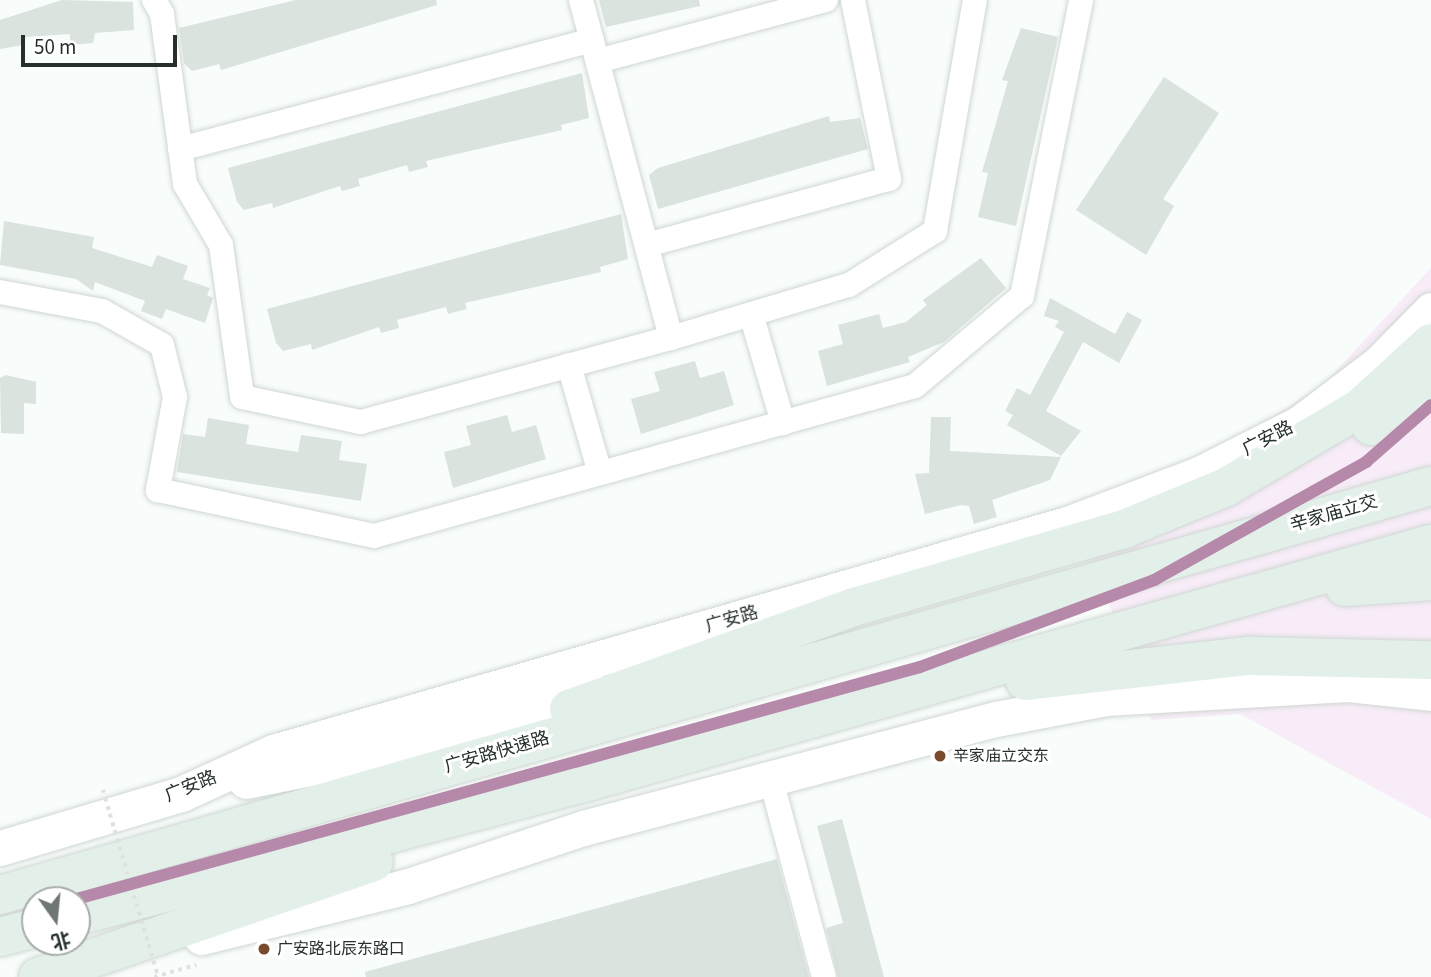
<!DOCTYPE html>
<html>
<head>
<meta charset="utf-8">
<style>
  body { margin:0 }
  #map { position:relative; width:1431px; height:977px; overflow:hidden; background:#f8fcfa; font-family:"Source Sans 3","Noto Sans SC",sans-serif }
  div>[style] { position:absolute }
  .green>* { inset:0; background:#f7ecf8 }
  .building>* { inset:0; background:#dae3de }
  .path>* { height:3.5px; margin-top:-1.75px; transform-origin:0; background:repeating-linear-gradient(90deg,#dee1e0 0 3.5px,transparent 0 8.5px) }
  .roads { filter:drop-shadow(0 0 2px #cfd7d2) drop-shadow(0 0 2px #cfd7d2) }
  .minor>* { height:24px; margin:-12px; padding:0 12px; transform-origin:12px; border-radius:12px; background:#fefffe }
  .secondary>* { height:35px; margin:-17.5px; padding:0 17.5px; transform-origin:17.5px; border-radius:17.5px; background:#fefffe }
  .trunk>* { height:38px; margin:-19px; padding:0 19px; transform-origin:19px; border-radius:19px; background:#e3f0ea }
  .path-bridge>* { height:3.5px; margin-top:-1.75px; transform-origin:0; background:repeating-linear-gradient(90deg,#dee1e0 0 3.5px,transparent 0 8.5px) }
  .metro-1>* { height:12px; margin:-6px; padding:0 6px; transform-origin:6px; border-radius:6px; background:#b688a9 }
  .dots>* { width:19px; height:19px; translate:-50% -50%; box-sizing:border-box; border:4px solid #fff; border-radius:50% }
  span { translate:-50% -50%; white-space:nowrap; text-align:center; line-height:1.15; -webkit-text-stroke:6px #fff; paint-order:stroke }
  .bus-label { font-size:16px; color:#243029 }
  .left { translate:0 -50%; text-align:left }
  .street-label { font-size:18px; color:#243029 }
  .north { position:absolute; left:21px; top:886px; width:70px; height:70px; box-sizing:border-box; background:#fff; border:2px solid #a7aca9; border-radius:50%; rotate:165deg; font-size:19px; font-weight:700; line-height:28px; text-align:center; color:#243029 }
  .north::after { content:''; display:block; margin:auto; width:24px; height:32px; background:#6e7772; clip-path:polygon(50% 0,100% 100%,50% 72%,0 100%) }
  .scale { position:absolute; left:21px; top:35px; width:156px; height:32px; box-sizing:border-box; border:4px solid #243029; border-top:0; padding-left:9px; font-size:21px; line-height:24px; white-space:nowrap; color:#243029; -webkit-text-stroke:5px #fff; paint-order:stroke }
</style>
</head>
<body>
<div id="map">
  <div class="green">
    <i style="clip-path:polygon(1431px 268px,1431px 819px,1240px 714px,1151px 720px,1074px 506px,1212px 455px,1324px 384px)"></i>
  </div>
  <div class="building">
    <i style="clip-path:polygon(62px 0,133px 2px,134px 30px,95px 33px,93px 43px,70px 45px,70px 34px,26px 37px,24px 45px,0 49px,0 20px)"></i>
    <i style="clip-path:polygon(296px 0,436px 0,437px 5px,221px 70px,219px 64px,192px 71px,184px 63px,179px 28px)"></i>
    <i style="clip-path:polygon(599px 0,699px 0,700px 6px,606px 27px)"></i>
    <i style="clip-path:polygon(1021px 28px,1058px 37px,1016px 226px,978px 217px,988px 173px,982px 172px,1008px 81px,1002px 80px)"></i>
    <i style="clip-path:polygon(582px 73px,589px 118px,561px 125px,562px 130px,426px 161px,428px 167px,409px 172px,407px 165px,358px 179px,360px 186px,342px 191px,340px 186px,273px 208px,272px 203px,244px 210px,237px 202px,228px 168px)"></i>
    <i style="clip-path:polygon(1164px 77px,1219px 113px,1163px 199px,1174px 206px,1146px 255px,1076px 210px)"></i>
    <i style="clip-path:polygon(829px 116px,830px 122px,860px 118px,868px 149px,658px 209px,649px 175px,658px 168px)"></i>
    <i style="clip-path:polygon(621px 214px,628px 259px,600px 267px,601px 272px,465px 303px,467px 309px,448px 314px,446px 307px,397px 320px,399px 328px,381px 333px,379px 327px,312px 350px,311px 344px,283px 351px,276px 343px,267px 309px)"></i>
    <i style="clip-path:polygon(4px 221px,94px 237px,92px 248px,152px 267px,157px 255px,188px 266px,183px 279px,210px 288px,207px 295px,213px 298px,205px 323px,166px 309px,162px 319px,141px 311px,145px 301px,95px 282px,93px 291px,76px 279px,0 265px)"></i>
    <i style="clip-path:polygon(981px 258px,1006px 288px,944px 342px,908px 357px,910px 362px,827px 386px,818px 351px,843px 344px,838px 325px,879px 314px,883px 328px,906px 322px,927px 305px,923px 300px)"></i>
    <i style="clip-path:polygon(1050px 298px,1115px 334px,1127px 312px,1142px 320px,1119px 363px,1083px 342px,1046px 411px,1081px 431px,1061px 456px,1007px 425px,1013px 415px,1005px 411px,1017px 388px,1030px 395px,1064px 332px,1055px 327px,1059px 321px,1044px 316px)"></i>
    <i style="clip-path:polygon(695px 361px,700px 378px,724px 371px,734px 405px,641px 434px,631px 399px,660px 391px,654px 372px)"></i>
    <i style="clip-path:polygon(6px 375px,36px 382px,36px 404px,24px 403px,24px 434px,1px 433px,0 378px)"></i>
    <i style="clip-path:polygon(507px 415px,512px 432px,536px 425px,546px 459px,453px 488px,444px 452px,471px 445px,466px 426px)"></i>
    <i style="clip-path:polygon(931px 417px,951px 417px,950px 451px,1061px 457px,1050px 480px,992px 500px,997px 517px,974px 524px,969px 506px,961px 505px,925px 514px,915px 474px,929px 473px)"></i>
    <i style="clip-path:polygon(208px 418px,249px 425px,246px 444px,298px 452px,301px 435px,342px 441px,339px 460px,367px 464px,361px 501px,177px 472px,183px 434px,205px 437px)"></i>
    <i style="clip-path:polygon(842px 819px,877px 951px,884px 977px,838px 977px,826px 928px,843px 923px,817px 826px)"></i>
    <i style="clip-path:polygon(777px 859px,809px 977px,366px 977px,365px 972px)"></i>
  </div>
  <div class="path">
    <i style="left:154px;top:977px;width:44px;rotate:-15.9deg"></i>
  </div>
  <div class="roads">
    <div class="minor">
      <i style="left:154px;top:0;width:16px;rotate:60deg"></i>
      <i style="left:162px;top:14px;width:172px;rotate:82.3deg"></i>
      <i style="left:185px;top:184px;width:71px;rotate:59.5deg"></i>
      <i style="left:221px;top:245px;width:153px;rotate:82.1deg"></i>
      <i style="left:242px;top:397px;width:122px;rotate:11.9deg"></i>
      <i style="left:361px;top:422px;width:321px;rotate:-15.2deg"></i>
      <i style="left:671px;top:338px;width:350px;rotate:-104.9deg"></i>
      <i style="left:598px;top:61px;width:236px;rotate:-15deg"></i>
      <i style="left:180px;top:149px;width:426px;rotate:-14.8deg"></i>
      <i style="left:647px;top:245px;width:251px;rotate:-15.3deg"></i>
      <i style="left:889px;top:179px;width:183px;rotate:-101.4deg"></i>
      <i style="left:0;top:292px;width:104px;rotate:10.6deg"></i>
      <i style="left:102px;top:311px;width:69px;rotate:29.5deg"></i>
      <i style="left:162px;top:345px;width:54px;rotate:76deg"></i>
      <i style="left:175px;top:397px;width:95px;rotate:100.4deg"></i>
      <i style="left:158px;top:490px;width:221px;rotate:12deg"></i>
      <i style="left:374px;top:536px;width:561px;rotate:-15.5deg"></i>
      <i style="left:915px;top:386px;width:140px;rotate:-40.1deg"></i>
      <i style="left:1022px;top:296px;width:302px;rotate:-78.7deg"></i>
      <i style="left:751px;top:314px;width:114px;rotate:73.6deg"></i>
      <i style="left:671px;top:338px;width:186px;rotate:-16.6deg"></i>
      <i style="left:849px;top:285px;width:102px;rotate:-32.1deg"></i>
      <i style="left:935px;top:231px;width:234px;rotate:-80.2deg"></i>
      <i style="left:569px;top:365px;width:112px;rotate:74deg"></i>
      <i style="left:770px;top:776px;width:208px;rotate:75deg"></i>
    </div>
    <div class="secondary">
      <i style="left:246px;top:781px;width:122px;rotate:-11.3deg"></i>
      <i style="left:366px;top:757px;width:237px;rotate:-16.1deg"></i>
      <i style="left:0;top:848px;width:189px;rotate:-16.6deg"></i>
      <i style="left:181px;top:794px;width:101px;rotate:-24.5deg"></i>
      <i style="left:273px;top:752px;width:826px;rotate:-16.02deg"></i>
      <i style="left:1067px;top:524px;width:141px;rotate:-20.7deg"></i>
      <i style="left:1199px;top:474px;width:113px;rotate:-26.8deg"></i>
      <i style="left:1300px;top:423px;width:99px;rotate:-37.2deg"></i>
      <i style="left:1379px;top:363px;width:74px;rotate:-45.5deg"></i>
      <i style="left:201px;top:937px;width:213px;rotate:-13.8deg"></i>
      <i style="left:408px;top:886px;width:184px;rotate:-18.3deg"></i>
      <i style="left:583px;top:828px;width:427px;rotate:-14.8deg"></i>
      <i style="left:996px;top:719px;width:112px;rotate:-10.8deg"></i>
      <i style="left:1106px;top:698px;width:242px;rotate:-3.3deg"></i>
      <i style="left:1348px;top:684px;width:83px;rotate:6.2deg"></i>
    </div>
    <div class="trunk">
      <i style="left:1371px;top:426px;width:74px;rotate:-36.3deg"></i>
      <i style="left:1345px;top:587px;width:86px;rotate:-4deg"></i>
      <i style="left:1025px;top:681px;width:225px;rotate:-6.4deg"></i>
      <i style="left:1249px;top:656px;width:182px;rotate:1.3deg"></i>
      <i style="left:569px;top:709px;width:303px;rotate:-19.7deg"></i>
      <i style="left:854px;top:607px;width:281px;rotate:-16.1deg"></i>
      <i style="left:1124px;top:529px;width:110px;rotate:-22.4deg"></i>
      <i style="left:1226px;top:487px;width:156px;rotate:-30.5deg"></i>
      <i style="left:1360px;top:408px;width:96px;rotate:-42.5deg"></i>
      <i style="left:0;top:895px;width:1488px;rotate:-15.95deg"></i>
      <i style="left:77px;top:916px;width:531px;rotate:-14.72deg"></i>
      <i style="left:591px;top:781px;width:873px;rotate:-15.76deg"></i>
      <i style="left:0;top:937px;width:36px;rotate:-14deg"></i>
      <i style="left:38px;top:977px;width:355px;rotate:-18.9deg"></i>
    </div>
  </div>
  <div class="path-bridge">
    <i style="left:103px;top:790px;width:194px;rotate:73.5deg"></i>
  </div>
  <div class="metro-1">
    <i style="left:73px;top:900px;width:878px;rotate:-15.38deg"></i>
    <i style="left:920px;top:667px;width:250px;rotate:-20.4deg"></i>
    <i style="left:1154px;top:580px;width:243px;rotate:-29.1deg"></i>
    <i style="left:1366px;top:462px;width:86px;rotate:-41.2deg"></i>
  </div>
  <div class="dots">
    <i style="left:940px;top:756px;background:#7a4b2a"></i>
    <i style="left:264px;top:949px;background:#7a4b2a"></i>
  </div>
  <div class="bus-label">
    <span class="left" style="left:953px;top:756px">辛家庙立交东</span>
    <span class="left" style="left:277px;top:949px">广安路北辰东路口</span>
  </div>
  <div class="street-label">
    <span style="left:1268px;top:439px;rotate:-27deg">广安路</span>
    <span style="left:1334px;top:514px;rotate:-16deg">辛家庙立交</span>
    <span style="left:732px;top:620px;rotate:-16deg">广安路</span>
    <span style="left:497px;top:753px;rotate:-16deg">广安路快速路</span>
    <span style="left:191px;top:787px;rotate:-22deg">广安路</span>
  </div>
  <div class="north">北</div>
  <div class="scale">50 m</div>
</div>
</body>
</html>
